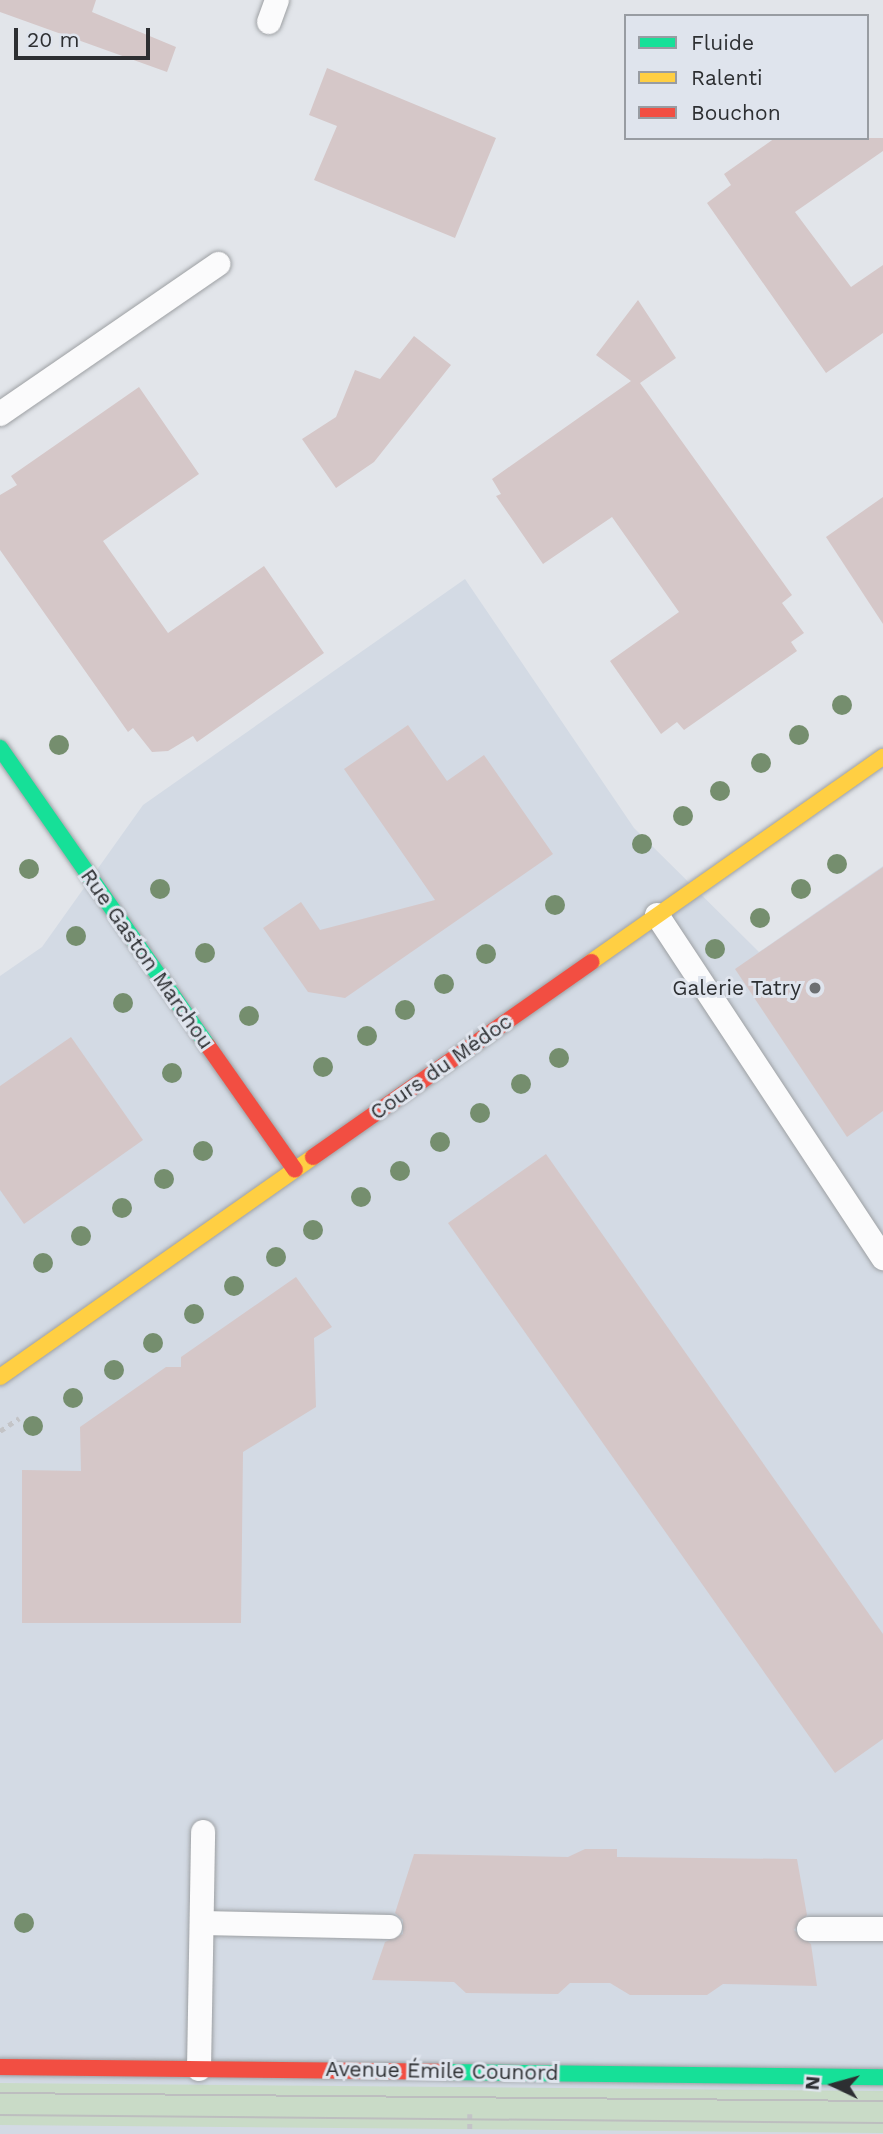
<!DOCTYPE html>
<html>
<head>
<meta charset="utf-8">
<style>
  body { margin:0 }
  #map { position:relative; width:883px; height:2134px; overflow:hidden; background:#e2e5ea; font-family:"Work Sans",sans-serif }
  div>[style] { position:absolute }
  .built>* { inset:0; background:#d3dae4 }
  .green>* { inset:0; background:#c9dbc7 }
  .building>* { inset:0; background:#d5c7c8 }
  .path>* { height:4.5px; margin-top:-2.25px; transform-origin:0; background:repeating-linear-gradient(90deg,#c3c4c7 0 5px,transparent 0 10px) }
  .roads { filter:drop-shadow(0 0 2px #9da0a3) drop-shadow(0 0 2px #9da0a3) }
  .lane>* { height:24px; margin:-12px; padding:0 12px; transform-origin:12px; border-radius:12px; background:#fbfbfc }
  .fast>* { height:16px; margin:-8px; padding:0 8px; transform-origin:8px; border-radius:8px; background:#16e098 }
  .slow>* { height:16px; margin:-8px; padding:0 8px; transform-origin:8px; border-radius:8px; background:#ffcf43 }
  .jam>* { height:16px; margin:-8px; padding:0 8px; transform-origin:8px; border-radius:8px; background:#f24e42 }
  .tram>* { height:2px; margin:-1px; padding:0 1px; transform-origin:1px; border-radius:1px; background:#bdbebf }
  .trees>* { width:20px; height:20px; margin:-10px; border-radius:50%; background:#758e6e }
  .dots>* { width:19px; height:19px; translate:-50% -50%; box-sizing:border-box; border:4px solid #dfe4ed; border-radius:50% }
  span { translate:-50% -50%; white-space:nowrap; text-align:center; line-height:1.15; -webkit-text-stroke:6px #dfe4ed; paint-order:stroke }
  .street-label { font-size:21px; color:#2d2f32 }
  .poi-label { font-size:21px; color:#2d2f32 }
  .right { translate:-100% -50%; text-align:right }
  .legend { position:absolute; left:624px; top:14px; width:245px; height:126px; box-sizing:border-box; background:#dfe4ed; border:2px solid #989ca2; margin:0; padding:9px 12px; list-style:none; font-size:21px; color:#2d2f32 }
  .legend li { display:flex; align-items:center; gap:14px; height:35px }
  .legend b { width:35px; border:2px solid #989ca2 }
  .north { position:absolute; left:799px; top:2050px; width:70px; height:70px; -webkit-text-stroke:5px #dfe4ed; paint-order:stroke; rotate:275deg; font-size:19px; font-weight:700; line-height:28px; text-align:center; color:#2d2f32 }
  .north::after { content:''; display:block; margin:auto; width:24px; height:32px; background:#2d2f32; clip-path:polygon(50% 0,100% 100%,50% 72%,0 100%) }
  .scale { position:absolute; left:14px; top:28px; width:136px; height:32px; box-sizing:border-box; border:4px solid #2d2f32; border-top:0; padding-left:9px; font-size:21px; line-height:24px; white-space:nowrap; color:#2d2f32; -webkit-text-stroke:5px #dfe4ed; paint-order:stroke }
</style>
</head>
<body>
<div id="map">
  <div class="built">
    <i style="clip-path:polygon(465px 579px,634px 828px,759px 952px,883px 866px,883px 2134px,0 2134px,0 976px,42px 947px,143px 805px)"></i>
  </div>
  <div class="green">
    <i style="clip-path:polygon(0 2083px,883px 2091px,883px 2133px,0 2125px)"></i>
  </div>
  <div class="building">
    <i style="clip-path:polygon(0 0,96px 0,92px 12px,176px 47px,167px 72px,0 12px)"></i>
    <i style="clip-path:polygon(327px 68px,496px 138px,455px 238px,314px 180px,337px 126px,309px 115px)"></i>
    <i style="clip-path:polygon(775px 138px,883px 138px,883px 151px,795px 212px,851px 287px,883px 265px,883px 333px,826px 373px,707px 203px,731px 185px,724px 174px)"></i>
    <i style="clip-path:polygon(638px 300px,676px 358px,640px 383px,792px 595px,782px 603px,804px 633px,791px 642px,797px 651px,684px 730px,677px 722px,661px 734px,610px 661px,679px 612px,612px 517px,543px 564px,496px 496px,501px 494px,492px 479px,631px 381px,596px 355px)"></i>
    <i style="clip-path:polygon(414px 336px,451px 365px,374px 462px,336px 488px,302px 439px,336px 417px,355px 370px,380px 379px)"></i>
    <i style="clip-path:polygon(139px 387px,199px 474px,103px 541px,168px 633px,264px 566px,324px 653px,197px 742px,193px 736px,168px 751px,152px 752px,133px 728px,128px 732px,0 550px,0 495px,17px 485px,11px 476px)"></i>
    <i style="clip-path:polygon(883px 497px,883px 624px,826px 537px)"></i>
    <i style="clip-path:polygon(408px 725px,447px 781px,484px 755px,553px 854px,345px 998px,308px 992px,263px 928px,301px 902px,320px 930px,435px 900px,344px 769px)"></i>
    <i style="clip-path:polygon(883px 867px,883px 1111px,847px 1137px,735px 969px)"></i>
    <i style="clip-path:polygon(71px 1037px,143px 1140px,24px 1224px,0 1190px,0 1086px)"></i>
    <i style="clip-path:polygon(546px 1154px,883px 1634px,883px 1739px,835px 1773px,448px 1223px)"></i>
    <i style="clip-path:polygon(296px 1277px,332px 1327px,314px 1338px,316px 1407px,243px 1452px,241px 1623px,22px 1623px,22px 1470px,81px 1471px,80px 1427px,166px 1367px,181px 1367px,181px 1357px)"></i>
    <i style="clip-path:polygon(585px 1849px,617px 1849px,617px 1857px,797px 1859px,807px 1915px,794px 1930px,811px 1944px,817px 1986px,723px 1984px,707px 1995px,630px 1995px,610px 1983px,570px 1983px,558px 1994px,466px 1993px,454px 1982px,372px 1980px,385px 1942px,403px 1934px,403px 1920px,395px 1913px,414px 1854px,568px 1857px)"></i>
  </div>
  <div class="path">
    <i style="left:0;top:1431px;width:23px;rotate:-34deg"></i>
    <i style="left:470px;top:2114px;width:20px;rotate:90deg"></i>
  </div>
  <div class="roads">
    <div class="lane">
      <i style="left:269px;top:22px;width:23px;rotate:-70deg"></i>
      <i style="left:0;top:414px;width:265px;rotate:-34.5deg"></i>
      <i style="left:657px;top:915px;width:411px;rotate:56.6deg"></i>
      <i style="left:202px;top:1923px;width:188px;rotate:1.2deg"></i>
      <i style="left:809px;top:1929px;width:74px"></i>
      <i style="left:199px;top:2069px;width:237px;rotate:-89deg"></i>
    </div>
    <div class="fast">
      <i style="left:0;top:748px;width:363px;rotate:55.1deg"></i>
      <i style="left:445px;top:2072px;width:438px;rotate:0.7deg"></i>
    </div>
    <div class="slow">
      <i style="left:591px;top:962px;width:357px;rotate:-35.1deg"></i>
      <i style="left:0;top:1377px;width:383px;rotate:-35.1deg"></i>
    </div>
    <div class="jam">
      <i style="left:208px;top:1046px;width:151px;rotate:54.9deg"></i>
      <i style="left:313px;top:1157px;width:340px;rotate:-35deg"></i>
      <i style="left:0;top:2067px;width:445px;rotate:0.6deg"></i>
    </div>
  </div>
  <div class="tram">
    <i style="left:0;top:2093px;width:883px;rotate:0.52deg"></i>
    <i style="left:0;top:2115px;width:883px;rotate:0.52deg"></i>
  </div>
  <div class="trees">
    <i style="left:842px;top:705px"></i>
    <i style="left:799px;top:735px"></i>
    <i style="left:59px;top:745px"></i>
    <i style="left:761px;top:763px"></i>
    <i style="left:720px;top:791px"></i>
    <i style="left:683px;top:816px"></i>
    <i style="left:642px;top:844px"></i>
    <i style="left:837px;top:864px"></i>
    <i style="left:29px;top:869px"></i>
    <i style="left:160px;top:889px"></i>
    <i style="left:801px;top:889px"></i>
    <i style="left:555px;top:905px"></i>
    <i style="left:760px;top:918px"></i>
    <i style="left:76px;top:936px"></i>
    <i style="left:715px;top:949px"></i>
    <i style="left:205px;top:953px"></i>
    <i style="left:486px;top:954px"></i>
    <i style="left:444px;top:984px"></i>
    <i style="left:123px;top:1003px"></i>
    <i style="left:405px;top:1010px"></i>
    <i style="left:249px;top:1016px"></i>
    <i style="left:367px;top:1036px"></i>
    <i style="left:559px;top:1058px"></i>
    <i style="left:323px;top:1067px"></i>
    <i style="left:172px;top:1073px"></i>
    <i style="left:521px;top:1084px"></i>
    <i style="left:480px;top:1113px"></i>
    <i style="left:440px;top:1142px"></i>
    <i style="left:203px;top:1151px"></i>
    <i style="left:400px;top:1171px"></i>
    <i style="left:164px;top:1179px"></i>
    <i style="left:361px;top:1197px"></i>
    <i style="left:122px;top:1208px"></i>
    <i style="left:313px;top:1230px"></i>
    <i style="left:81px;top:1236px"></i>
    <i style="left:276px;top:1257px"></i>
    <i style="left:43px;top:1263px"></i>
    <i style="left:234px;top:1286px"></i>
    <i style="left:194px;top:1314px"></i>
    <i style="left:153px;top:1343px"></i>
    <i style="left:114px;top:1370px"></i>
    <i style="left:73px;top:1398px"></i>
    <i style="left:33px;top:1426px"></i>
    <i style="left:24px;top:1923px"></i>
  </div>
  <div class="dots">
    <i style="left:815px;top:988px;background:#6c6f72"></i>
  </div>
  <div class="street-label">
    <span style="left:147px;top:959px;rotate:55deg">Rue Gaston Marchou</span>
    <span style="left:441px;top:1067px;rotate:-35deg">Cours du Médoc</span>
    <span style="left:442px;top:2071px;rotate:1deg">Avenue Émile Counord</span>
  </div>
  <div class="poi-label">
    <span class="right" style="left:801px;top:988px">Galerie Tatry</span>
  </div>
  <ul class="legend">
  <li><b style="height:9px;background:#16e098"></b>Fluide</li>
  <li><b style="height:9px;background:#ffcf43"></b>Ralenti</li>
  <li><b style="height:9px;background:#f24e42"></b>Bouchon</li>
  </ul>
  <div class="north">N</div>
  <div class="scale">20 m</div>
</div>
</body>
</html>
